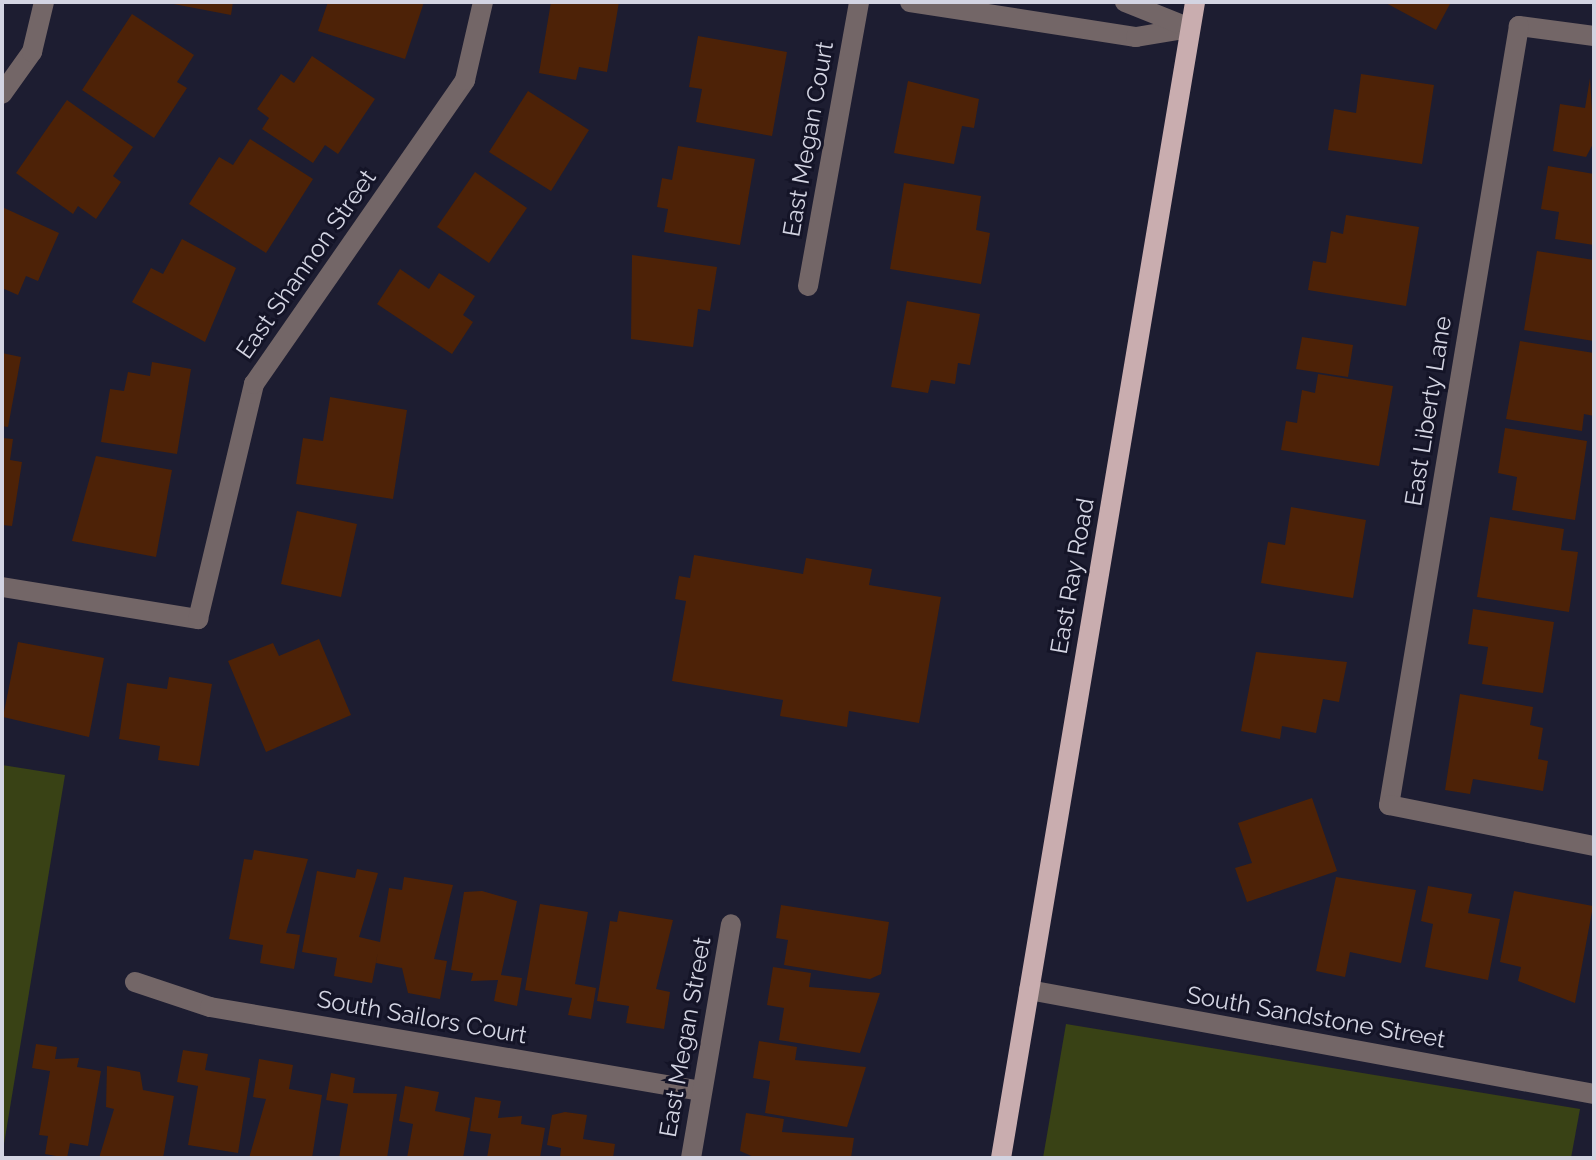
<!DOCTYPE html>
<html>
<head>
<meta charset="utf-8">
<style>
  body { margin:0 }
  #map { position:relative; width:1596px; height:1160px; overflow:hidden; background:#1d1d31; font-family:Raleway,sans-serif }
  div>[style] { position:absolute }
  .green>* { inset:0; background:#394215 }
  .building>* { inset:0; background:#4d2207 }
  .minor>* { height:20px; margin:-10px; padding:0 10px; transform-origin:10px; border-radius:10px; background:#736667 }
  .major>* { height:20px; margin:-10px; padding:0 10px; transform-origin:10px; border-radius:10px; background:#c9adaf }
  span { translate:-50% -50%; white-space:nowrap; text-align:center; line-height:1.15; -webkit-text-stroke:6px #141427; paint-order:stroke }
  .street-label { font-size:24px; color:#d3d4e2 }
  .frame { position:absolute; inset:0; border:4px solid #d3d4e2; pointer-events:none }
</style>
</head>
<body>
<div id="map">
  <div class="green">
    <i style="clip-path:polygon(2px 765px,65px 775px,2px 1156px)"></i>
    <i style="clip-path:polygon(1066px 1024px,1580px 1109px,1571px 1158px,1043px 1158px)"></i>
  </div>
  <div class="building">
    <i style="clip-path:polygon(163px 2px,233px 2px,231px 15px)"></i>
    <i style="clip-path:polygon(328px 2px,424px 2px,405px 59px,318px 31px)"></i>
    <i style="clip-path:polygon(551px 2px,619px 2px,607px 72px,579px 67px,576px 80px,539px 73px)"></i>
    <i style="clip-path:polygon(1384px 2px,1451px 2px,1436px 30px)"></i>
    <i style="clip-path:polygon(132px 14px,194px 55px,177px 82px,187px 88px,154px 138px,82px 90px)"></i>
    <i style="clip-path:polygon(698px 36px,787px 52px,772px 136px,696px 122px,702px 89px,689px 87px)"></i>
    <i style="clip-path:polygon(312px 56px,375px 99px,338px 154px,325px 145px,313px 163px,262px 129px,269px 118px,257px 109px,281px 74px,294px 83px)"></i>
    <i style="clip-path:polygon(1361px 74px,1434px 85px,1422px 164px,1328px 150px,1334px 109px,1356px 113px)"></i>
    <i style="clip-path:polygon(1590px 78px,1594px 142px,1586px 157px,1553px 151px,1560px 104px,1585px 108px)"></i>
    <i style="clip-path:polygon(908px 81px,979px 99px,974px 128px,962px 126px,954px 164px,894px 153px)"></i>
    <i style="clip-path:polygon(528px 91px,589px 130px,551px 191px,489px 152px)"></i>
    <i style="clip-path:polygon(67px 100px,133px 147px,113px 176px,121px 182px,96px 219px,78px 206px,73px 214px,16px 173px)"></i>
    <i style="clip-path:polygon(250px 139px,313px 179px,266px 253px,189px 204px,219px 157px,233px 165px)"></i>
    <i style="clip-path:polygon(678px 146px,755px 159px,740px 245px,664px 232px,668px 209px,657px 207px,662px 178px,672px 180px)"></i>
    <i style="clip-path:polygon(1548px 166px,1594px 174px,1594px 245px,1555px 239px,1559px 212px,1541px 209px)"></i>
    <i style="clip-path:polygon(475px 172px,527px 208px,489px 263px,437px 227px)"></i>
    <i style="clip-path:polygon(904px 183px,981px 196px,976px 230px,990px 233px,981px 284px,890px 269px)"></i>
    <i style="clip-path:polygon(2px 207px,59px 233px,38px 281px,26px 276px,18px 295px,2px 288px)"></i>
    <i style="clip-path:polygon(1346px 215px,1419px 227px,1406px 306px,1308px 290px,1313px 261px,1326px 263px,1331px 231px,1343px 234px)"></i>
    <i style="clip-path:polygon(182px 239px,236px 268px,205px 342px,132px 302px,151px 268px,163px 274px)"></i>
    <i style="clip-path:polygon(1537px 251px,1594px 260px,1594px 341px,1524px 330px)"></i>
    <i style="clip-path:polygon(632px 255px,717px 267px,710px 311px,698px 309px,693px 347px,631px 339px)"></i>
    <i style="clip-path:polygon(400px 269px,429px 289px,439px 273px,475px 296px,463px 315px,473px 322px,452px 354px,377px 304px)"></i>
    <i style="clip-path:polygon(907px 301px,980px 314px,970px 365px,958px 363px,955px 384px,931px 380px,928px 393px,891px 387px)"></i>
    <i style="clip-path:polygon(1302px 337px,1353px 345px,1348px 377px,1296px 369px)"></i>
    <i style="clip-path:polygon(1520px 341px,1594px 353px,1594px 416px,1584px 414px,1582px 431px,1506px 419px)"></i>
    <i style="clip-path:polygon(2px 353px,21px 357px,8px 427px,2px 426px)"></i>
    <i style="clip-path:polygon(152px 362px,191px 369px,177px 454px,101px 442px,110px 389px,124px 391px,128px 372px,150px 376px)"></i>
    <i style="clip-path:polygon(1318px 374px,1393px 386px,1379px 466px,1281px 450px,1286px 421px,1297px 423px,1302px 390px,1315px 393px)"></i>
    <i style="clip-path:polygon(330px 397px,407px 410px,393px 499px,296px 484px,303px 438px,323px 441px)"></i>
    <i style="clip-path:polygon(1505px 428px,1587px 441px,1575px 520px,1512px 510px,1517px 477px,1498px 473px)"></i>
    <i style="clip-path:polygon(2px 438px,13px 439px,10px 460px,22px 462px,12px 526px,2px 525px)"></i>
    <i style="clip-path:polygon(96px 456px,172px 470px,156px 557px,72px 541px)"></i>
    <i style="clip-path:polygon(1291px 507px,1366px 520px,1353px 598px,1261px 583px,1268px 542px,1285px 545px)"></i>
    <i style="clip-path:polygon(297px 511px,357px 524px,341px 597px,281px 584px)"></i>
    <i style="clip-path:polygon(1490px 517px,1564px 529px,1561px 550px,1578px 552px,1569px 612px,1477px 597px)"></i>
    <i style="clip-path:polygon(694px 555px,803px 574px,806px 558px,872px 569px,869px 585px,941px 597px,919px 723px,849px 711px,847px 727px,780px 716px,783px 700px,672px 681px,686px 601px,675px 599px,679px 576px,690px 578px)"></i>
    <i style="clip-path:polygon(1473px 609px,1554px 622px,1543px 693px,1482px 684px,1488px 647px,1468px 644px)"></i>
    <i style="clip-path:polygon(319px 639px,351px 715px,266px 752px,228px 661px,273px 643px,279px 656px)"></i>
    <i style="clip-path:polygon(18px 642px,104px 658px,89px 737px,3px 717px)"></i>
    <i style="clip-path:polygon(1256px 652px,1347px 662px,1339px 702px,1323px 699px,1316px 733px,1282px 726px,1280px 739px,1241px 731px)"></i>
    <i style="clip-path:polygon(169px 677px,212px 684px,199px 766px,158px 760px,160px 746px,119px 739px,127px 683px,167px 689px)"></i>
    <i style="clip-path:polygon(1460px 694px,1533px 707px,1530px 725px,1543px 728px,1538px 759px,1548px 761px,1543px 791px,1473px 779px,1470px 794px,1445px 790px)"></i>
    <i style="clip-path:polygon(1312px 798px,1337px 871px,1247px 902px,1235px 868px,1252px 863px,1238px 823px)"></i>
    <i style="clip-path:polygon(254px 850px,308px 859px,286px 933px,300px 935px,294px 969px,260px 963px,263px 945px,229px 939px,244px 859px,252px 860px)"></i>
    <i style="clip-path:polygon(357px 869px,378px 873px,359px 937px,380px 942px,389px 888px,402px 890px,404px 877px,453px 885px,434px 959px,447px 961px,440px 999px,408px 993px,402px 968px,376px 963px,378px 952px,372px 983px,334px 976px,337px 958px,302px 952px,317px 871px,355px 878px)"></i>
    <i style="clip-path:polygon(1336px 877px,1416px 890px,1401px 963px,1350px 952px,1345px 977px,1316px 971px)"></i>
    <i style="clip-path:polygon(1428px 886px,1472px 894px,1468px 913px,1500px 919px,1488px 980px,1425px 967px,1433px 924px,1421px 921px)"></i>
    <i style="clip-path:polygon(482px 891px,517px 901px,501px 975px,522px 978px,517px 1006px,494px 1001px,498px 980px,471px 981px,473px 973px,451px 970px,464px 892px)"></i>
    <i style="clip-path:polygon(1514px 891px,1593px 906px,1575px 1003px,1518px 981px,1521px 967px,1500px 962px)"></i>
    <i style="clip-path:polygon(540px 904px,588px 912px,575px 984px,596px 988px,591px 1019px,568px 1015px,572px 998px,525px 990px)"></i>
    <i style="clip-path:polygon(781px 905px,889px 922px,881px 974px,870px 979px,784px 965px,788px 940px,776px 938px)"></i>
    <i style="clip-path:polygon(619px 911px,673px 920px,656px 989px,670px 992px,664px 1029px,626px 1023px,629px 1006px,597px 1001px,610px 921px,617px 922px)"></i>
    <i style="clip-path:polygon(773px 967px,811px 973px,809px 987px,880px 993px,860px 1053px,779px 1040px,784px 1008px,767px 1005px)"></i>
    <i style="clip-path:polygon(759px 1041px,797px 1047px,795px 1060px,866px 1067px,847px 1127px,765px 1113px,770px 1081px,753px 1078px)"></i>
    <i style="clip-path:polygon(36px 1044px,57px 1047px,55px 1059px,79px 1058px,77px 1067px,101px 1071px,88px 1146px,70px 1143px,67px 1158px,45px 1154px,48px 1136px,39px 1135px,50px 1071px,32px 1068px)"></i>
    <i style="clip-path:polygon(183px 1050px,208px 1054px,205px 1070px,250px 1078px,238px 1153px,188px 1145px,198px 1086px,177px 1082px)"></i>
    <i style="clip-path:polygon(259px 1059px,293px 1065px,289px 1089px,322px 1095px,312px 1158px,249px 1158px,266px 1099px,253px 1097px)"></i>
    <i style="clip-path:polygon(107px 1066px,140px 1072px,143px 1090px,174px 1096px,163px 1158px,99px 1158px,114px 1109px,106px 1107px)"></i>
    <i style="clip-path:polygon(331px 1073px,355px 1078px,353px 1093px,397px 1094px,387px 1158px,339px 1158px,348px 1104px,326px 1100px)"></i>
    <i style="clip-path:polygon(405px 1086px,439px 1092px,435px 1111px,470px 1118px,463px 1158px,407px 1158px,413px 1124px,399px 1121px)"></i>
    <i style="clip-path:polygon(475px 1097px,501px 1101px,498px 1118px,522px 1116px,521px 1124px,545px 1128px,540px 1158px,487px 1158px,491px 1134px,470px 1131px)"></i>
    <i style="clip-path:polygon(565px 1112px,587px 1115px,583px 1139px,615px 1144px,613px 1158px,560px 1158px,561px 1148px,547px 1145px,552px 1115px)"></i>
    <i style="clip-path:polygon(746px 1113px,784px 1119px,782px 1132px,854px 1138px,851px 1158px,756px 1158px,740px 1151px)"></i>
  </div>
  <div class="minor">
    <i style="left:910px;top:2px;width:229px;rotate:8.8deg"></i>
    <i style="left:1136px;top:37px;width:55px;rotate:-9.5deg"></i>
    <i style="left:1125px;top:2px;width:70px;rotate:21.8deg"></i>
    <i style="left:1594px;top:36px;width:76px;rotate:-172.4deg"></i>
    <i style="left:1519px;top:26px;width:790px;rotate:99.47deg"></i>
    <i style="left:1389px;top:805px;width:209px;rotate:11.3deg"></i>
    <i style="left:2px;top:94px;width:52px;rotate:-54.5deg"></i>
    <i style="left:32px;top:52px;width:51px;rotate:-76.5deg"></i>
    <i style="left:808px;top:286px;width:289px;rotate:-79.8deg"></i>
    <i style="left:2px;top:587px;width:199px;rotate:9.3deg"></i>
    <i style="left:198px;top:619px;width:242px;rotate:-76.6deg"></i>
    <i style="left:254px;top:384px;width:370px;rotate:-55.2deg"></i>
    <i style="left:465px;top:80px;width:80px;rotate:-77deg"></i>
    <i style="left:135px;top:982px;width:79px;rotate:18.4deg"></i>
    <i style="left:210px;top:1007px;width:499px;rotate:9.7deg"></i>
    <i style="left:1029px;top:990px;width:574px;rotate:10.43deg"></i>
    <i style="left:691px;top:1158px;width:237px;rotate:-80.3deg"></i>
  </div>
  <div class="major">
    <i style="left:1001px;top:1158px;width:1172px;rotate:-80.47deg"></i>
  </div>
  <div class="street-label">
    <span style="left:808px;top:139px;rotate:-80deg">East Megan Court</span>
    <span style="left:306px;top:264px;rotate:-55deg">East Shannon Street</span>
    <span style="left:1428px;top:411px;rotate:-81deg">East Liberty Lane</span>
    <span style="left:1072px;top:576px;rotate:-80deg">East Ray Road</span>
    <span style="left:422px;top:1017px;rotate:10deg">South Sailors Court</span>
    <span style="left:1316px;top:1017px;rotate:10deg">South Sandstone Street</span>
    <span style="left:685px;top:1037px;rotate:-80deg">East Megan Street</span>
  </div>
  <div class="frame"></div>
</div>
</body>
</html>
